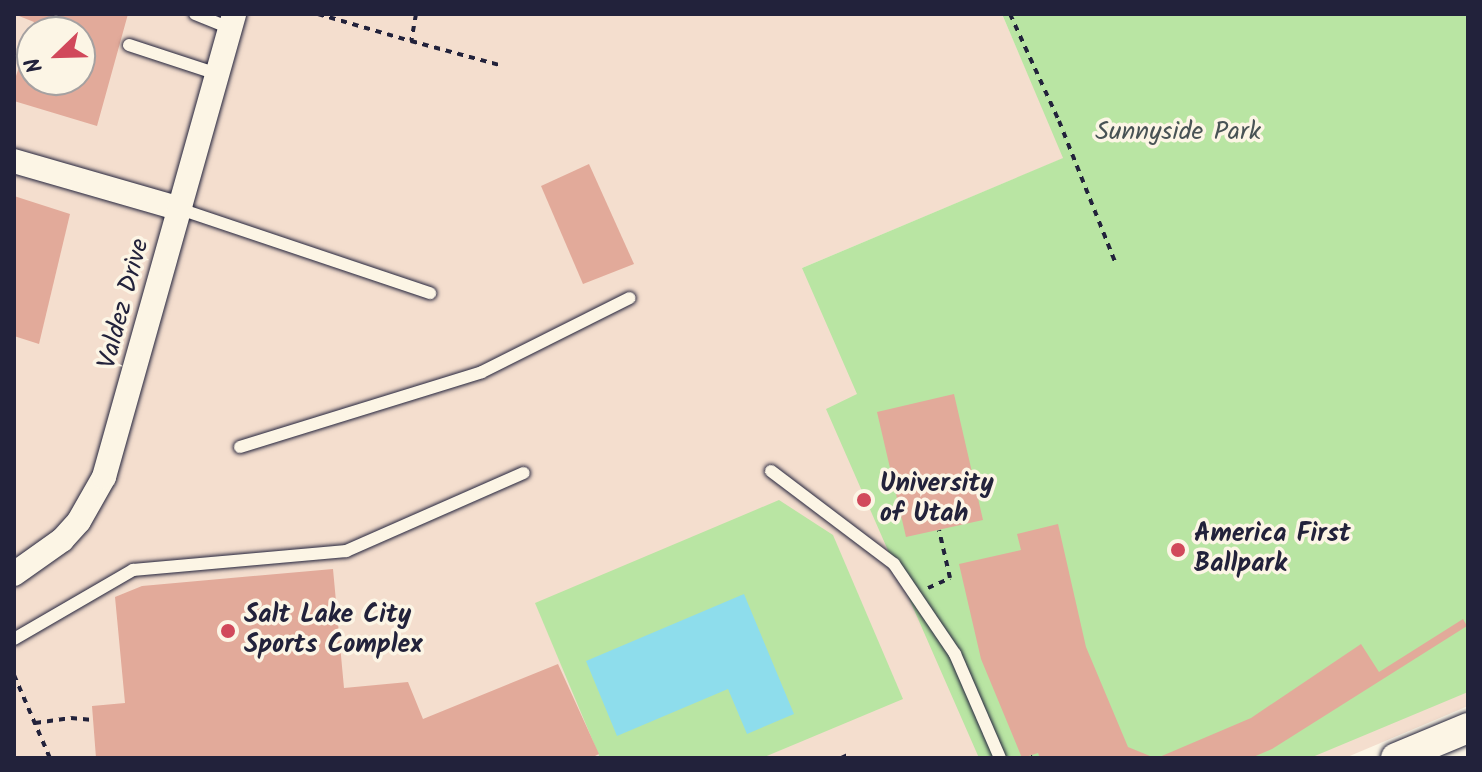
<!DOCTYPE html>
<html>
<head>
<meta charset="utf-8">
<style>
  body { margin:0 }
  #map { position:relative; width:1482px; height:772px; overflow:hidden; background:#fcf5e5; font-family:Kalam,sans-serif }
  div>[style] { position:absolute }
  .built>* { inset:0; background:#f4dece }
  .green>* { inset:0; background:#b9e5a3 }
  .water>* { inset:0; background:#8eddec }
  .building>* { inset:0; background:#e2aa9a }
  .path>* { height:4px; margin-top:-2px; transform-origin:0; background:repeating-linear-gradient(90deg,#22223b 0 6px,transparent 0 12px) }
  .roads { filter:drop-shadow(0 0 2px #22223b) drop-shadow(0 0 2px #22223b) }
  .service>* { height:12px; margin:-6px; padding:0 6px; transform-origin:6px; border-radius:6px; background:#fcf5e5 }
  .minor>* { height:24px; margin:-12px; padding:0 12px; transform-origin:12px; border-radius:12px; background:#fcf5e5 }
  .tertiary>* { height:30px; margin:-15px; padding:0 15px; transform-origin:15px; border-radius:15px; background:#fcf5e5 }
  .dots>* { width:22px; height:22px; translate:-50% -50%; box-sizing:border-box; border:4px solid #fcf5e5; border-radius:50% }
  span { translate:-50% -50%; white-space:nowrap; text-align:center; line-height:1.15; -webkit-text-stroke:7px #fcf5e5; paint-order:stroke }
  .park-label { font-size:26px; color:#485355 }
  .street-label { font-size:26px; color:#22223b }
  .poi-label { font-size:26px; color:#22223b; font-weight:700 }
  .left { translate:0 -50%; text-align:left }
  .frame { position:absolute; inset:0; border:16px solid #22223b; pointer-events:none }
  .north { position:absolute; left:16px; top:16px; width:80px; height:80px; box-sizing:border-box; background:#fcf5e5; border:2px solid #a5a1a1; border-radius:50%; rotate:247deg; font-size:22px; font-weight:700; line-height:32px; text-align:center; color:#22223b }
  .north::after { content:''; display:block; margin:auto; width:28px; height:36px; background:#d1495b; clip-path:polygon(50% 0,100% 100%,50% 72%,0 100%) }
</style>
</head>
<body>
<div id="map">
  <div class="built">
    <i style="clip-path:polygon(evenodd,14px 14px,1002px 14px,1064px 158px,802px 268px,1468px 314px,1468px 706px,1345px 758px,14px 758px,14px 14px,32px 32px,80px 32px,80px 80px,32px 80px,32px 32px)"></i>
  </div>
  <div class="green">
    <i style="clip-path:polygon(1002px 14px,1468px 14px,1468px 692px,1310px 758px,979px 758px,826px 409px,857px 394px,802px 268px,1063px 158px)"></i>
    <i style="clip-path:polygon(779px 500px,833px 535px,903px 699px,762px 758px,600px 758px,535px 603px)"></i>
  </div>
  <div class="water">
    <i style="clip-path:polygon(744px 594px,794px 714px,747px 734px,728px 689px,617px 736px,586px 661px)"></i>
  </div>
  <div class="building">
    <i style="clip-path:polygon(evenodd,14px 14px,128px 14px,97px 126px,14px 101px,14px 82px,34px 22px,14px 14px,32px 32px,80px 32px,80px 80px,32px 80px,32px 32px)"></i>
    <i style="clip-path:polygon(589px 164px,634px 264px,583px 284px,541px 186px)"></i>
    <i style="clip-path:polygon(14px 196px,70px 214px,39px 344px,14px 336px)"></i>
    <i style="clip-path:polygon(954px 394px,983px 520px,906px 537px,877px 412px)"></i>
    <i style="clip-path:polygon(1058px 524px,1086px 647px,1128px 747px,1155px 758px,1040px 758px,1038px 753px,1022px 758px,981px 659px,959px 564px,1021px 550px,1017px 534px)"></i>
    <i style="clip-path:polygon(333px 569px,344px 688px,408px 682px,423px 719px,558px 664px,599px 754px,591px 758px,96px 758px,92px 706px,125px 703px,115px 597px,142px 586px)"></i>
    <i style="clip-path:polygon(1463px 619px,1467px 626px,1272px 749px,1251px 758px,1157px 758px,1251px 718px,1361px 644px,1379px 672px)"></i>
  </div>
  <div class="path">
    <i style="left:318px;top:14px;width:97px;rotate:16.2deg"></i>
    <i style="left:416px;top:14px;width:27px;rotate:100deg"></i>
    <i style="left:411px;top:41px;width:95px;rotate:15.2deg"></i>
    <i style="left:1010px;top:14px;width:118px;rotate:65.4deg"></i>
    <i style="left:1059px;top:121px;width:152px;rotate:68.3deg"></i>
    <i style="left:928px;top:588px;width:24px;rotate:-24deg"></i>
    <i style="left:950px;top:578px;width:49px;rotate:-102.9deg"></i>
    <i style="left:14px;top:675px;width:90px;rotate:66.6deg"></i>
    <i style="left:35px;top:723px;width:36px;rotate:-8deg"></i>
    <i style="left:71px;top:718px;width:22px;rotate:5deg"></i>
    <i style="left:1030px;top:756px;width:2px;rotate:63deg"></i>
    <i style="left:841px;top:758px;width:10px;rotate:-24deg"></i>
  </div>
  <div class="roads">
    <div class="service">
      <i style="left:195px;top:14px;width:38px;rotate:22deg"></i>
      <i style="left:129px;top:45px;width:93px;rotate:18.2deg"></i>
      <i style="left:180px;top:209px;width:264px;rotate:18.6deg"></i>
      <i style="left:240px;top:447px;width:253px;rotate:-17.2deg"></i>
      <i style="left:482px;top:372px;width:165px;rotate:-26.6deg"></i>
      <i style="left:771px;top:471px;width:154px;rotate:37.1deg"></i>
      <i style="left:894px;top:564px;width:109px;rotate:55.9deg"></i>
      <i style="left:955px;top:654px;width:113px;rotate:66.6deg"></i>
      <i style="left:14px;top:639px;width:138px;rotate:-30.1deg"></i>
      <i style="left:133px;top:570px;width:214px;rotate:-5.1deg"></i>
      <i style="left:346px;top:551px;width:194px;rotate:-23.7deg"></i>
    </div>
    <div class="minor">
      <i style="left:14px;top:161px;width:173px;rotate:16.1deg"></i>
      <i style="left:14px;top:574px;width:59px;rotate:-35.3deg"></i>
      <i style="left:62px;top:540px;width:25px;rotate:-48deg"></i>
      <i style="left:79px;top:521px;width:51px;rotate:-60.4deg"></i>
      <i style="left:104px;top:477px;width:481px;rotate:-74.3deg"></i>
    </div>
    <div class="tertiary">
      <i style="left:1396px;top:758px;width:78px;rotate:-22.6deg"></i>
    </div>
  </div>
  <div class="dots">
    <i style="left:864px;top:500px;background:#d1495b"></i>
    <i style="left:1178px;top:550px;background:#d1495b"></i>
    <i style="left:228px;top:631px;background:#d1495b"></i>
  </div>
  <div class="park-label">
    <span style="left:1178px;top:133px">Sunnyside Park</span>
  </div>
  <div class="street-label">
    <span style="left:125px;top:304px;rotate:-75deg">Valdez Drive</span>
  </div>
  <div class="poi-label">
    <span class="left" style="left:880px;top:500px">University<br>of Utah</span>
    <span class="left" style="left:1194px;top:550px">America First<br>Ballpark</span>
    <span class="left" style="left:244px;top:631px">Salt Lake City<br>Sports Complex</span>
  </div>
  <div class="frame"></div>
  <div class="north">N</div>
</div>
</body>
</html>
